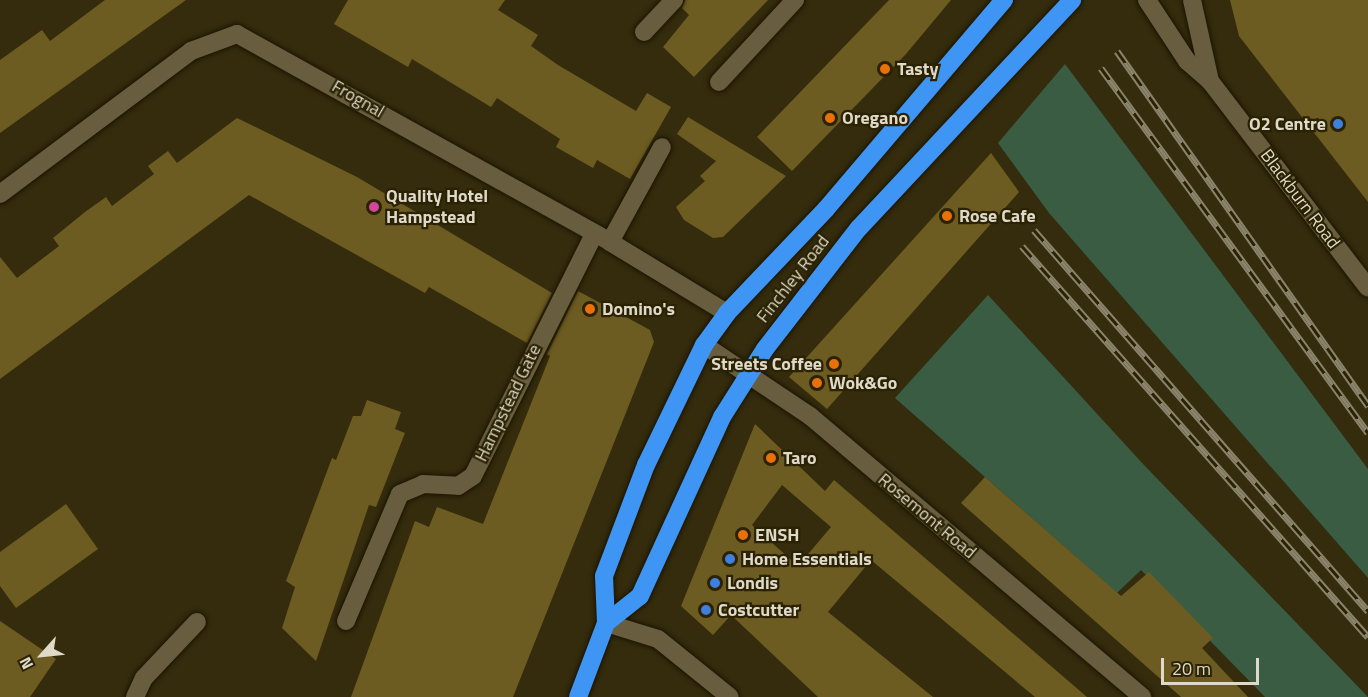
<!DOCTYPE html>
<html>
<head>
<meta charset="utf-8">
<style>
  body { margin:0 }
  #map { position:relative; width:1368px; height:697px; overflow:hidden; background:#342c0d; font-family:"Titillium Web",sans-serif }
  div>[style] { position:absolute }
  .green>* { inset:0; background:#395c43 }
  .building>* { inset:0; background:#6d5c21 }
  .roads { filter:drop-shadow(0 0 2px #1c1400) drop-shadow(0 0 2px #1c1400) }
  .lane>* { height:18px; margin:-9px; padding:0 9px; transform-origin:9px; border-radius:9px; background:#685e3f }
  .street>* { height:18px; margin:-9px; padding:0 9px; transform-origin:9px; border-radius:9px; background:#685e3f }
  .highway>* { height:18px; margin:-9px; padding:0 9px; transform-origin:9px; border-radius:9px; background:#3e95f3 }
  .rail>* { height:7px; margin-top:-3.5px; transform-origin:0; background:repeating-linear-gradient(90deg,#2a2203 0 14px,#8a846c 0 28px); box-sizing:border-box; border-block:2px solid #8a846c }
  .dots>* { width:16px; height:16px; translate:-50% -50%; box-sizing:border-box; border:3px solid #2a2203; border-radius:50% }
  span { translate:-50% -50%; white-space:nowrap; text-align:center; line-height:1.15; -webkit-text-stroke:4.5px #2a2203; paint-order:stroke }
  .poi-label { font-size:18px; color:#ded9c8; font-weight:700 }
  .left { translate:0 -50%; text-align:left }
  .right { translate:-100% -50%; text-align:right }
  .street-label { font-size:18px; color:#ded9c8 }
  .north { position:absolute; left:12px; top:625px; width:60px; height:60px; -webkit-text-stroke:4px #2a2203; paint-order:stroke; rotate:243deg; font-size:16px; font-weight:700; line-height:24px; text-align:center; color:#ded9c8 }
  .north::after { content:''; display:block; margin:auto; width:21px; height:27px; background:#ded9c8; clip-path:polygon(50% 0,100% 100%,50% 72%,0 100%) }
  .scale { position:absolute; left:1161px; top:658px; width:98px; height:27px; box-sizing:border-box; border:3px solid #ded9c8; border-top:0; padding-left:8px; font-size:18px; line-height:21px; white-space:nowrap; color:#ded9c8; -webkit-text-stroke:4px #2a2203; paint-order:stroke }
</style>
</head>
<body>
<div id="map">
  <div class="green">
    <i style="clip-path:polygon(1065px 64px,1368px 469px,1368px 578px,1049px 213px,998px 143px)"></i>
    <i style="clip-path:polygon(988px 295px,1144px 465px,1368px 697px,1265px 697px,1141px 570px,1117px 593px,895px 398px)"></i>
  </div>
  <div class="building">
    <i style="clip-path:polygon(105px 0,186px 0,0 133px,0 60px,42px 30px,50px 41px)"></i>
    <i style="clip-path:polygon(348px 0,505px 0,498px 10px,538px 35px,531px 46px,558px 65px,636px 111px,647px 93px,671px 107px,630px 179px,597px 160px,593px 168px,556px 147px,560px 139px,497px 98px,491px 107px,412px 59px,408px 67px,334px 24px)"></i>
    <i style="clip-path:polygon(685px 0,768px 0,694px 77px,663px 47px,689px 15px,682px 8px)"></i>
    <i style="clip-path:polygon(889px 0,951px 0,906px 54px,792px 171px,757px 137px)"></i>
    <i style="clip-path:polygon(1230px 0,1368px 0,1368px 202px,1239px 36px)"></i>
    <i style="clip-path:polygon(688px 117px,786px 176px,723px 237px,713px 238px,684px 220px,676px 207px,705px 181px,700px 176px,716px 161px,677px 134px)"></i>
    <i style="clip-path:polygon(237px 118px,357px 177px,552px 293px,527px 343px,429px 287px,425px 293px,249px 195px,0 379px,0 257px,17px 278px,59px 246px,53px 238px,85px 212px,106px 197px,112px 206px,154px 174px,148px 166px,168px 151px,177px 163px)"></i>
    <i style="clip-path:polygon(991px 153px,1019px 192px,827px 409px,789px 377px)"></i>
    <i style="clip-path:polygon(578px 291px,650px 330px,654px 342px,513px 697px,351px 697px,415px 521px,429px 527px,437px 507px,483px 524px,550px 356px,547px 354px)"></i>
    <i style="clip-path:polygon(367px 400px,401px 412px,395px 429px,405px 433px,376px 507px,369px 505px,316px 661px,282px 628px,295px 587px,286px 581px,332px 458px,336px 460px,353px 416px,361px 416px)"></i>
    <i style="clip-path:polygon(evenodd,755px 424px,825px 491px,834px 480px,1087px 697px,1035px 697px,871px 560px,828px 612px,933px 697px,818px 697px,731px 615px,713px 635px,681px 606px,755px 424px,782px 485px,831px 527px,798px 566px,752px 525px,782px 485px)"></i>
    <i style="clip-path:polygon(985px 477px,1121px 596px,1149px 572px,1213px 638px,1202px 648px,1248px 697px,1181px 697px,961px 503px)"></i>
    <i style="clip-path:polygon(66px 504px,98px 549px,16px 608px,0 586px,0 552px)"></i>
    <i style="clip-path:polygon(0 621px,56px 659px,30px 697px,0 697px)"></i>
  </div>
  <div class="roads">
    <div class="lane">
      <i style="left:644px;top:32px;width:44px;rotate:-46.8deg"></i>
      <i style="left:135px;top:697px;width:21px;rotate:-65deg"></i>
      <i style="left:144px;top:678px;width:77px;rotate:-46.6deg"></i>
    </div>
    <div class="street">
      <i style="left:1147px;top:0;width:73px;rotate:56.7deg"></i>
      <i style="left:1187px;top:61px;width:30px;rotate:41deg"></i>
      <i style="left:1210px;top:81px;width:260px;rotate:52.6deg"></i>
      <i style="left:1192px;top:0;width:83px;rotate:77.5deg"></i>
      <i style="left:719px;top:82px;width:112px;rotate:-47.2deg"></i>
      <i style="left:0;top:194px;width:239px;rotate:-36.8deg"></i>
      <i style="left:191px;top:51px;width:49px;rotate:-20.3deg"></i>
      <i style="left:237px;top:34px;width:427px;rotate:29.1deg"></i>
      <i style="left:610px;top:242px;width:137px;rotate:31.3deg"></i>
      <i style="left:610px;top:242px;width:108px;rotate:-61.3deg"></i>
      <i style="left:704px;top:345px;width:128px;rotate:33.8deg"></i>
      <i style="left:810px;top:416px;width:435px;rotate:40.2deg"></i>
      <i style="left:346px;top:621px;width:138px;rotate:-67deg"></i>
      <i style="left:400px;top:494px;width:25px;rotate:-23deg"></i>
      <i style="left:423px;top:484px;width:35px;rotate:3deg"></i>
      <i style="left:458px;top:486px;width:18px;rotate:-34deg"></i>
      <i style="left:473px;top:476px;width:271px;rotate:-63.4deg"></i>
      <i style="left:606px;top:623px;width:54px;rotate:17.1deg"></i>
      <i style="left:658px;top:639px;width:92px;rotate:38.9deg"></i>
    </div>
    <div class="highway">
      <i style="left:606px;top:623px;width:43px;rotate:-38.5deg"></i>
      <i style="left:640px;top:596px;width:197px;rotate:-65.4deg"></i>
      <i style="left:722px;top:417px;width:80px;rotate:-57.7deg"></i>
      <i style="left:765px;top:349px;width:153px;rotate:-52.2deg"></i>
      <i style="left:859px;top:228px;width:312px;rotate:-46.9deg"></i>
      <i style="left:578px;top:697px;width:79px;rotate:-69.3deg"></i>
      <i style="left:606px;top:623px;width:47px;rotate:-92.4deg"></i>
      <i style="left:604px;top:576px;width:119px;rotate:-69.3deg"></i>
      <i style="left:646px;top:465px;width:133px;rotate:-64.2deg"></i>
      <i style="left:704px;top:345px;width:39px;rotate:-54deg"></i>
      <i style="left:727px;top:313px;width:144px;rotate:-46.4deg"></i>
      <i style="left:826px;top:209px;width:275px;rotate:-49.6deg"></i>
    </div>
  </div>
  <div class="rail">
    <i style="left:1117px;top:51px;width:435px;rotate:54.7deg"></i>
    <i style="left:1101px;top:68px;width:452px;rotate:53.8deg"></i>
    <i style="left:1034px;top:230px;width:507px;rotate:48.76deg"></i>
    <i style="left:1022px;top:246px;width:522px;rotate:48.49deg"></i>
  </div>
  <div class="dots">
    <i style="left:885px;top:69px;background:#e8710a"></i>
    <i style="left:830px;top:118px;background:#e8710a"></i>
    <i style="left:1338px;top:124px;background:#3f7fe0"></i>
    <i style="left:374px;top:207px;background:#d1479c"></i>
    <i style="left:947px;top:216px;background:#e8710a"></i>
    <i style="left:590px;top:309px;background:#e8710a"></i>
    <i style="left:834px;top:364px;background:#e8710a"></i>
    <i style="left:817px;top:383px;background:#e8710a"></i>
    <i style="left:771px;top:458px;background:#e8710a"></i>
    <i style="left:743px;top:535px;background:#e8710a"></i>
    <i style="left:730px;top:559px;background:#3f7fe0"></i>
    <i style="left:715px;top:583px;background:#3f7fe0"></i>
    <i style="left:706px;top:610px;background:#3f7fe0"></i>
  </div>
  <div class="poi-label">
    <span class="left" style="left:897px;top:69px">Tasty</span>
    <span class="left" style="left:842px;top:118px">Oregano</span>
    <span class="right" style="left:1326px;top:124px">O2 Centre</span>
    <span class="left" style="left:386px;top:207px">Quality Hotel<br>Hampstead</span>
    <span class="left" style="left:959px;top:216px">Rose Cafe</span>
    <span class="left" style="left:602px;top:309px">Domino's</span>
    <span class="right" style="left:822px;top:364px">Streets Coffee</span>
    <span class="left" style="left:829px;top:383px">Wok&amp;Go</span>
    <span class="left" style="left:783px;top:458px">Taro</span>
    <span class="left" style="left:755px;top:535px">ENSH</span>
    <span class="left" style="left:742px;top:559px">Home Essentials</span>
    <span class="left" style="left:727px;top:583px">Londis</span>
    <span class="left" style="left:718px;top:610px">Costcutter</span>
  </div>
  <div class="street-label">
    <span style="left:358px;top:99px;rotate:30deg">Frognal</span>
    <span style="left:1300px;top:199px;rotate:53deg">Blackburn Road</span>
    <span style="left:793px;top:279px;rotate:-52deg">Finchley Road</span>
    <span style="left:508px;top:403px;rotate:-64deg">Hampstead Gate</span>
    <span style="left:927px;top:516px;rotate:40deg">Rosemont Road</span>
  </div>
  <div class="north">N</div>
  <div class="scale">20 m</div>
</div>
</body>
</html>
